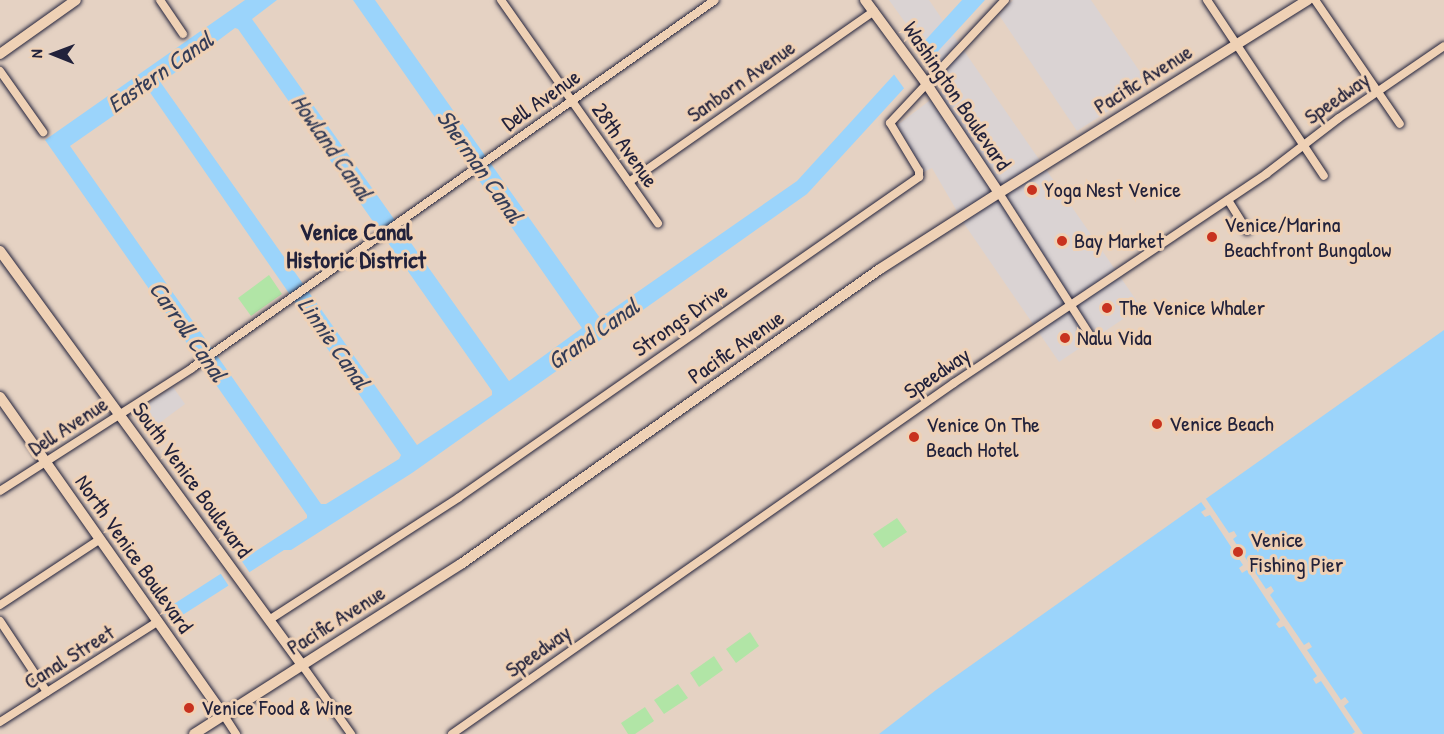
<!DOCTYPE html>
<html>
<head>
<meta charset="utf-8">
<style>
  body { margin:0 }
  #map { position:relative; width:1444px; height:734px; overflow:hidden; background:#e5d2c3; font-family:"Patrick Hand",sans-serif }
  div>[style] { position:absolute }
  .built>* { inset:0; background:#dad3d3 }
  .green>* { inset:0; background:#b1e5a6 }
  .water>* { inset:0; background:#9bd4fb }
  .pier>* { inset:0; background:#e5d2c3 }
  .roads { filter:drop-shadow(0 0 2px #22223b) drop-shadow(0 0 2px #22223b) }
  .minor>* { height:8px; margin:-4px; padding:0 4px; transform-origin:4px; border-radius:4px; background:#efd1b5 }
  .tertiary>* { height:10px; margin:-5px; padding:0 5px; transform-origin:5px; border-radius:5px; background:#efd1b5 }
  .secondary>* { height:10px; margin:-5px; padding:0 5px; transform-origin:5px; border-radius:5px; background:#efd1b5 }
  .dots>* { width:16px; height:16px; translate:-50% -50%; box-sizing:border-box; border:3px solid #efd1b5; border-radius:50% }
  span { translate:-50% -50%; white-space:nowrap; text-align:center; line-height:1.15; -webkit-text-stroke:6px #efd1b5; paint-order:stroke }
  .street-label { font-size:22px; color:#22223b }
  .poi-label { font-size:22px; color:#22223b }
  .left { translate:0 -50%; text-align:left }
  .water-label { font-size:24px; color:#343d58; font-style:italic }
  .neighbourhood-label { font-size:24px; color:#22223b; font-weight:700 }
  .north { position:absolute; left:24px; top:24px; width:60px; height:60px; -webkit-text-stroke:4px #efd1b5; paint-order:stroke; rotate:271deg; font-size:16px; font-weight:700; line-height:24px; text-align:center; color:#22223b }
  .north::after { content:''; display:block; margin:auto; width:21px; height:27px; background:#22223b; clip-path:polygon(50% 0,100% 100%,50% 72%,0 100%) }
</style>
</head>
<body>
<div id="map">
  <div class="built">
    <i style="clip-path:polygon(889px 0,929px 0,1141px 307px,1059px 362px,965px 225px,932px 168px,924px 172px,895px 127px,950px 85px)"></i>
    <i style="clip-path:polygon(1013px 0,1091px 0,1149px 85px,1077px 131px,999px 15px)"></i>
    <i style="clip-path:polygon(173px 387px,185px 404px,150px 430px,137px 411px)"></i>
  </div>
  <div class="green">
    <i style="clip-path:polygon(269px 275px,282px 294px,251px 316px,238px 298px)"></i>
    <i style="clip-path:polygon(897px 518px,907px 532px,883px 548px,873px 534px)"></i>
    <i style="clip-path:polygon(750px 632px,759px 646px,736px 663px,726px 649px)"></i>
    <i style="clip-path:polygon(714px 656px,723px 670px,699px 687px,690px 673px)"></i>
    <i style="clip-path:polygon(678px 684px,688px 698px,664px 714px,654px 700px)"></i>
    <i style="clip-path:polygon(645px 707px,654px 721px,635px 734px,628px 734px,621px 723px)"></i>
  </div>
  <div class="water">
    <i style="clip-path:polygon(evenodd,245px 0,277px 0,252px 19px,509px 381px,582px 328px,353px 0,375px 0,600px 318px,797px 181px,962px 0,985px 0,807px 194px,412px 473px,291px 550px,284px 550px,170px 623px,163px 611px,307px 518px,307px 515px,45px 140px,245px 0,235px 28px,238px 29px,492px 391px,492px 395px,417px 445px,161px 83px,235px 28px,245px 0,149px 91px,401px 455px,399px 459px,326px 504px,321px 504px,70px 146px,149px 91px)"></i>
    <i style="clip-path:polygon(1444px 330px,1444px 734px,879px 734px,936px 690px)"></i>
  </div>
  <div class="pier">
    <i style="clip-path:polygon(920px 42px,934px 60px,906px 91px,893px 73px)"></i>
    <i style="clip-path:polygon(1204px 496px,1229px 533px,1234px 531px,1237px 536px,1233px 539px,1266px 589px,1271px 586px,1274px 591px,1270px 595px,1304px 645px,1309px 642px,1312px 647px,1307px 650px,1341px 700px,1345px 697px,1349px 702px,1344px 706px,1363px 734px,1352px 734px,1355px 732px,1321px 681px,1316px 684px,1313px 679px,1317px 676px,1284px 626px,1279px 628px,1276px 624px,1280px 620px,1247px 570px,1242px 573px,1239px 568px,1243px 565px,1210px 515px,1205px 517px,1201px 512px,1206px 509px,1199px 499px)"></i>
    <i style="clip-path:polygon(266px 541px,241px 560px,250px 573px,275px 557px,276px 558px,230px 588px,219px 571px)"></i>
  </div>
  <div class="roads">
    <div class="minor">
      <i style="left:160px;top:0;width:41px;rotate:55.9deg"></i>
      <i style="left:501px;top:0;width:273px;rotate:54.9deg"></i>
      <i style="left:1207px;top:0;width:211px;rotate:56.4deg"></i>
      <i style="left:1315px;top:0;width:150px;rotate:55.6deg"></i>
      <i style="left:0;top:71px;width:75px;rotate:54.8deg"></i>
      <i style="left:629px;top:182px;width:299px;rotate:-34.9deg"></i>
      <i style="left:999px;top:193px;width:171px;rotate:57.4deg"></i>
      <i style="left:1228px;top:200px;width:36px;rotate:58deg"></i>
      <i style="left:0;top:491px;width:228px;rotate:-32.6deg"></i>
      <i style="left:192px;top:368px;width:639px;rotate:-35.13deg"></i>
      <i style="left:0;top:605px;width:118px;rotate:-33.3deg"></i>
      <i style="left:269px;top:620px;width:225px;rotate:-32.8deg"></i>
      <i style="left:458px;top:498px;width:562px;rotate:-34.85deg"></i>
      <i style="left:919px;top:177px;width:6px;rotate:-90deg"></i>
      <i style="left:919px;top:171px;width:56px;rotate:-121.1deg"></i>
      <i style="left:890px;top:123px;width:168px;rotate:-46.9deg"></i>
      <i style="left:0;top:621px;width:85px;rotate:56.5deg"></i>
      <i style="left:302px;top:665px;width:85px;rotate:54.6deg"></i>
      <i style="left:223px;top:714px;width:24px;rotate:57deg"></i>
      <i style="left:0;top:722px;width:186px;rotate:-32.5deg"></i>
      <i style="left:452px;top:734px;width:613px;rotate:-34.96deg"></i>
      <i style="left:954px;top:383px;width:376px;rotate:-33.8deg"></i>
      <i style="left:1266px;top:174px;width:92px;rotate:-37.5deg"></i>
      <i style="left:1339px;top:118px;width:127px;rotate:-34.4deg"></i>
    </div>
    <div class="tertiary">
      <i style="left:0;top:54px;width:93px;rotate:-35.4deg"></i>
      <i style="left:999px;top:193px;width:364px;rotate:-32deg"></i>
    </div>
    <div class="secondary">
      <i style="left:0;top:251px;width:512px;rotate:53.89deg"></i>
      <i style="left:0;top:397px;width:388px;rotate:54.9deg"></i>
      <i style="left:194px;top:734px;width:317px;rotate:-32.5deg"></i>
      <i style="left:461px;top:564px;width:512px;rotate:-35.15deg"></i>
      <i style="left:880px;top:269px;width:141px;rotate:-32.6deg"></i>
      <i style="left:999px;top:193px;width:132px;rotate:-123.6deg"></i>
      <i style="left:926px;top:83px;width:103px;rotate:-126.3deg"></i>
    </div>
  </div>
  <div class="dots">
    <i style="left:1032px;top:190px;background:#c8321e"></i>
    <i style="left:1212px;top:237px;background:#c8321e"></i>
    <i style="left:1062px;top:241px;background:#c8321e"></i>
    <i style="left:1107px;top:308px;background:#c8321e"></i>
    <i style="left:1065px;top:338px;background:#c8321e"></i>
    <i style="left:1157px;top:424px;background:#c8321e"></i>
    <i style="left:914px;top:437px;background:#c8321e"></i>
    <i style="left:1238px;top:552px;background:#c8321e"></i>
    <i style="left:189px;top:708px;background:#c8321e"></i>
  </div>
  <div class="street-label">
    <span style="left:1143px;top:79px;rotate:-32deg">Pacific Avenue</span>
    <span style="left:741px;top:81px;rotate:-35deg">Sanborn Avenue</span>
    <span style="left:957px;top:96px;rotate:56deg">Washington Boulevard</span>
    <span style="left:1337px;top:98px;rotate:-35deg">Speedway</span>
    <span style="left:541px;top:100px;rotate:-35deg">Dell Avenue</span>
    <span style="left:625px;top:145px;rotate:55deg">28th Avenue</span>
    <span style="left:680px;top:320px;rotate:-35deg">Strongs Drive</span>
    <span style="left:736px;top:347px;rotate:-35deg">Pacific Avenue</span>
    <span style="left:937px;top:373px;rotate:-34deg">Speedway</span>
    <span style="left:68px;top:426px;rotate:-33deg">Dell Avenue</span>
    <span style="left:192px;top:480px;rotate:54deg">South Venice Boulevard</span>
    <span style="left:134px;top:554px;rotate:55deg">North Venice Boulevard</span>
    <span style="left:336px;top:620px;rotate:-32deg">Pacific Avenue</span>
    <span style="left:538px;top:651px;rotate:-35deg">Speedway</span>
    <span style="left:69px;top:657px;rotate:-32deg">Canal Street</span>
  </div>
  <div class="poi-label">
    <span class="left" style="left:1044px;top:190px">Yoga Nest Venice</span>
    <span class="left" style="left:1224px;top:237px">Venice/Marina<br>Beachfront Bungalow</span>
    <span class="left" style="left:1074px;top:241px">Bay Market</span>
    <span class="left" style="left:1119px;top:308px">The Venice Whaler</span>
    <span class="left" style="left:1077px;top:338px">Nalu Vida</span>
    <span class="left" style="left:926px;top:437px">Venice On The<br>Beach Hotel</span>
    <span class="left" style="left:1169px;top:424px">Venice Beach</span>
    <span class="left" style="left:1250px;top:552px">Venice<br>Fishing Pier</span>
    <span class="left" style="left:201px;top:708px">Venice Food &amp; Wine</span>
  </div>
  <div class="water-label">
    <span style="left:160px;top:72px;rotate:-35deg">Eastern Canal</span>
    <span style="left:332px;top:147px;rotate:55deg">Howland Canal</span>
    <span style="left:480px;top:166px;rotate:55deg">Sherman Canal</span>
    <span style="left:188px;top:331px;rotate:55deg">Carroll Canal</span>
    <span style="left:593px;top:334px;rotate:-35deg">Grand Canal</span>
    <span style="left:334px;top:343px;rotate:55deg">Linnie Canal</span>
  </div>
  <div class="neighbourhood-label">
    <span style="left:356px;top:246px">Venice Canal<br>Historic District</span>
  </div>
  <div class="north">N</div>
</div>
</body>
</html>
